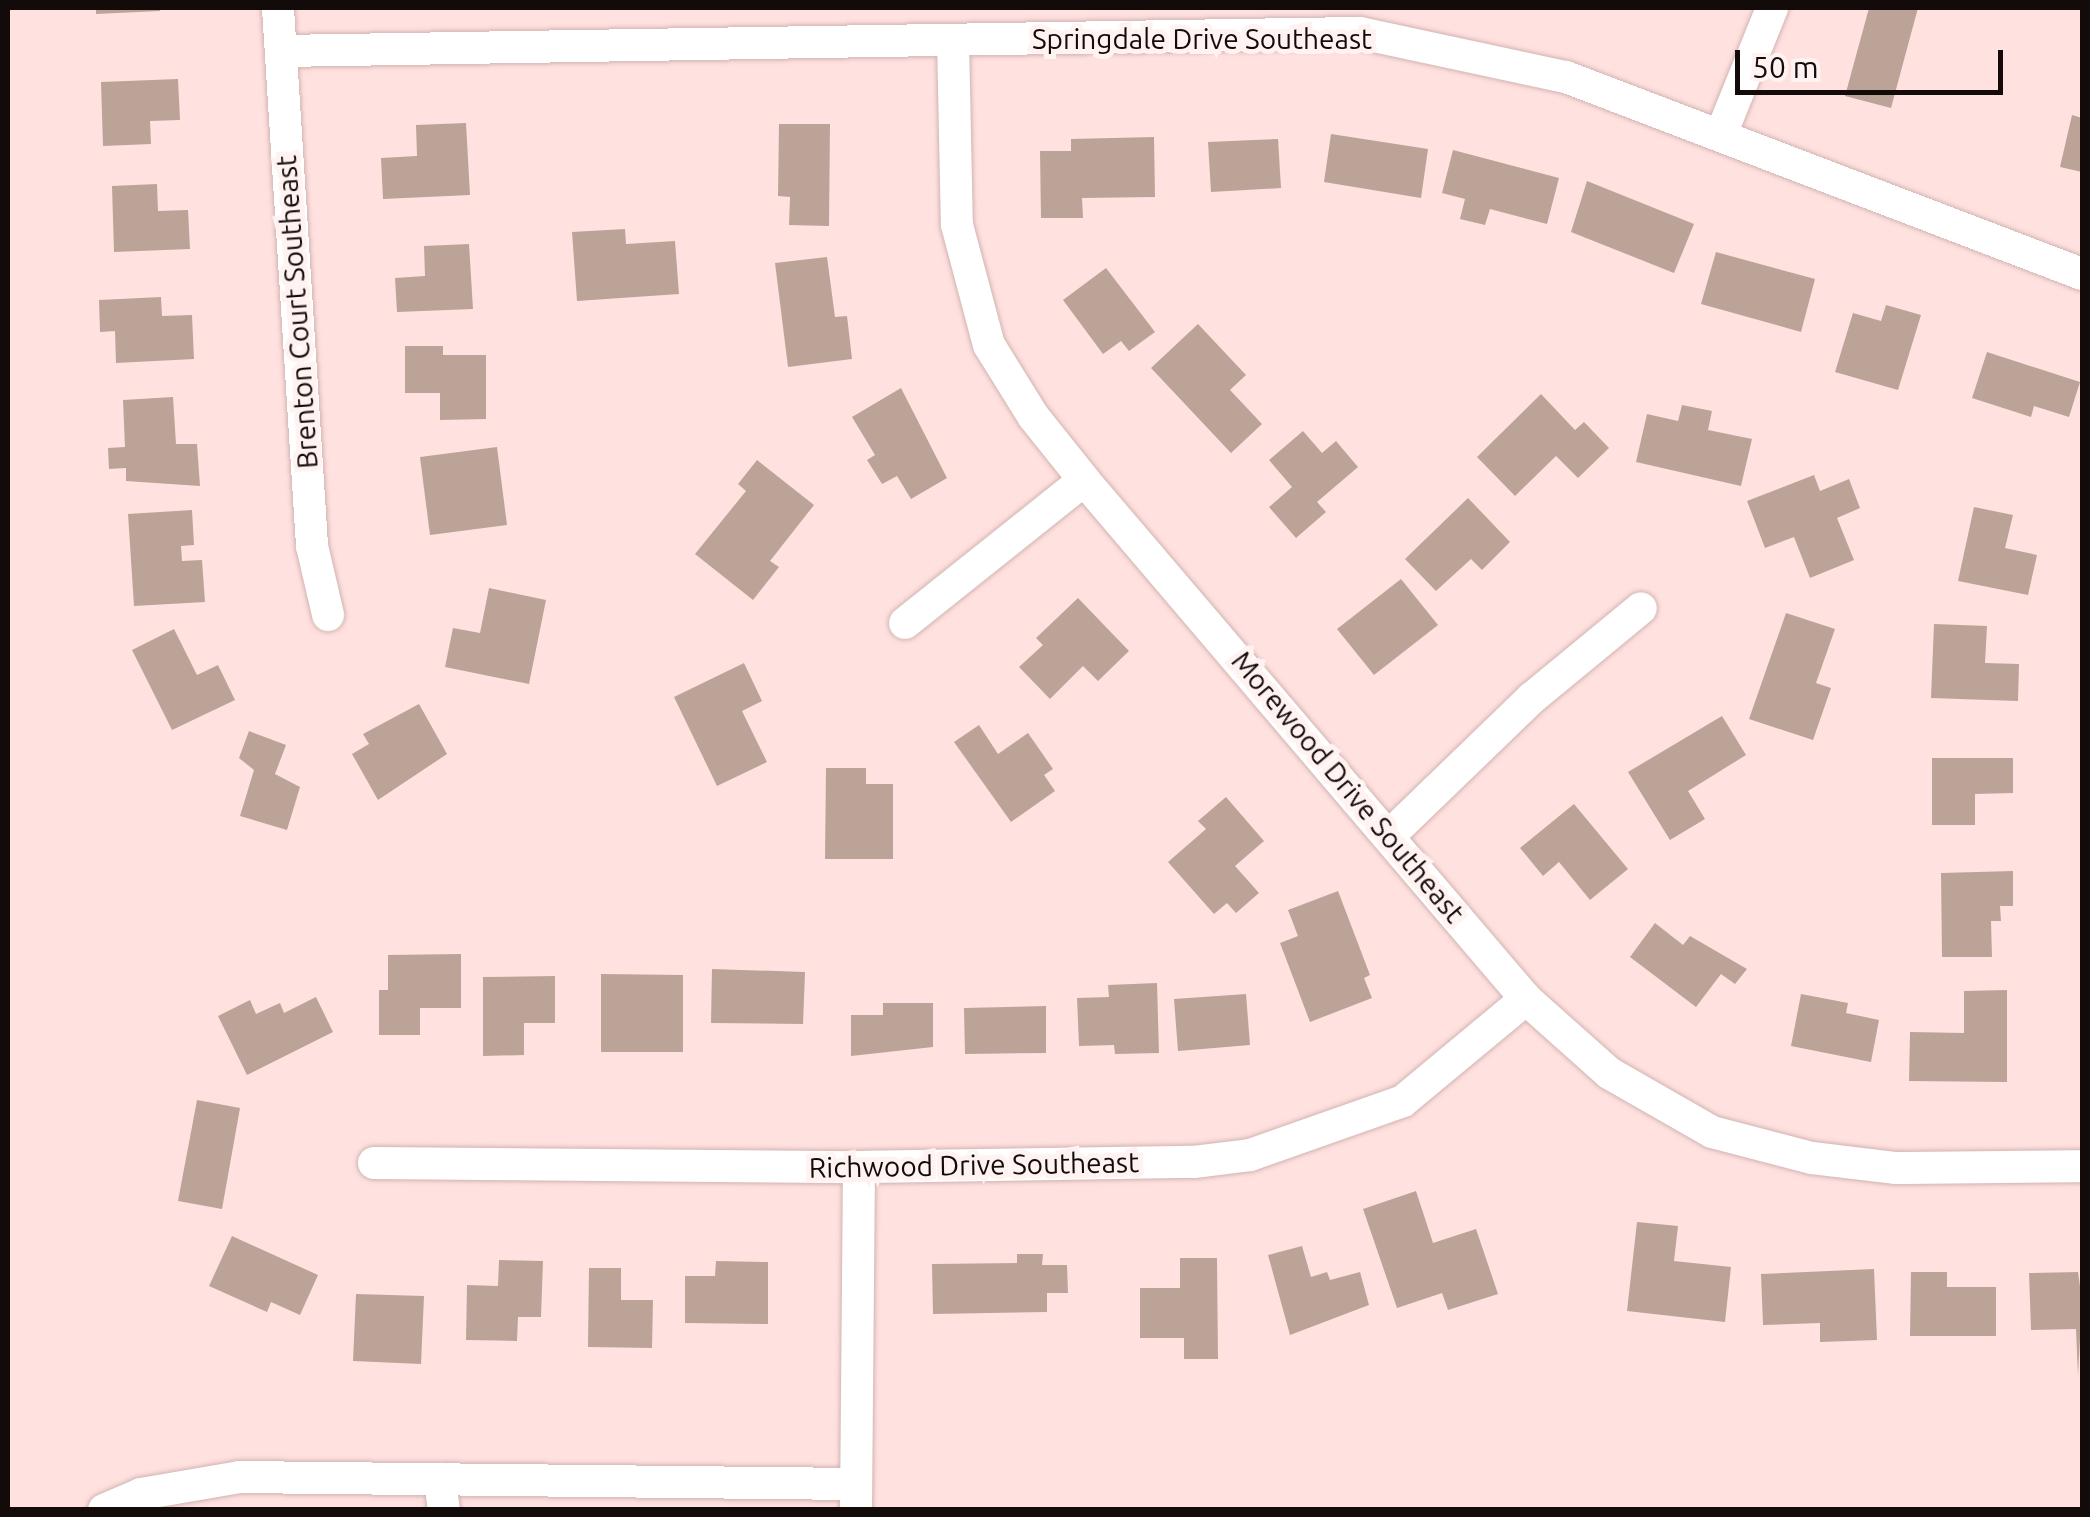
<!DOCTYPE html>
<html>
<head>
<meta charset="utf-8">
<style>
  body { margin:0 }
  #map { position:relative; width:2090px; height:1517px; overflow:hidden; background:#ffe1df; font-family:Ubuntu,sans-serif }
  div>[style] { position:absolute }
  .building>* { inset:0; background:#bba497 }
  .roads { filter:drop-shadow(0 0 2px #d1b4b2) drop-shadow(0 0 2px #d1b4b2) }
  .minor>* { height:32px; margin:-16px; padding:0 16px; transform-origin:16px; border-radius:16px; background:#fff }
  span { translate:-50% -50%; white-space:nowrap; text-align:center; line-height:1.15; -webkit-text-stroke:10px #fff3f2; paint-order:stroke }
  .street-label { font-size:28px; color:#130a0a }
  .frame { position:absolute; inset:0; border:10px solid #130a0a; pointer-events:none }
  .scale { position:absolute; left:1735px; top:50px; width:268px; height:45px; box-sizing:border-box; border:5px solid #130a0a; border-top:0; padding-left:12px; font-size:30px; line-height:35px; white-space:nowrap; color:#130a0a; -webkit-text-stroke:8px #fff3f2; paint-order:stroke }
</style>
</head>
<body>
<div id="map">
  <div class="building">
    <i style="clip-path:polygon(96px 8px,160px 8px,160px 11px,96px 14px)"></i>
    <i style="clip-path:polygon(1869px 8px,1918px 8px,1891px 108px,1845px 96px)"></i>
    <i style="clip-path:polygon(178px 79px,180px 120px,150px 121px,151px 144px,103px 146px,101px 82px)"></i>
    <i style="clip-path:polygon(2072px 115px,2082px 118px,2082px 172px,2060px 167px)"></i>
    <i style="clip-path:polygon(466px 123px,470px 195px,383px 199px,381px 158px,417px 156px,416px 125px)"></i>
    <i style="clip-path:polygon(779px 124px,830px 124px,829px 226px,789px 225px,790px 197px,778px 196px)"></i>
    <i style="clip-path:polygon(1331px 134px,1428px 149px,1421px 198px,1324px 182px)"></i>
    <i style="clip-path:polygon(1154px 137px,1155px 197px,1082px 198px,1083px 218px,1041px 218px,1040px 151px,1071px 151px,1071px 139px)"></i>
    <i style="clip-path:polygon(1278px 139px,1281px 188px,1211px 192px,1208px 142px)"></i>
    <i style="clip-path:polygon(1453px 150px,1559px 178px,1547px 224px,1490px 209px,1485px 225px,1460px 219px,1465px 199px,1442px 193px)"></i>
    <i style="clip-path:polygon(1587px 181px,1694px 224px,1674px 273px,1571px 232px)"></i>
    <i style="clip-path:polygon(157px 184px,158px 211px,188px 210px,190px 249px,114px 252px,112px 186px)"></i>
    <i style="clip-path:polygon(625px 229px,626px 244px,675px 241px,679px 294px,577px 301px,572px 232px)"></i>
    <i style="clip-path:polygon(469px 244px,473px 309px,397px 312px,395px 278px,425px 276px,424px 246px)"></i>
    <i style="clip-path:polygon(1716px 252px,1815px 279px,1801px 332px,1701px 304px)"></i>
    <i style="clip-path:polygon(827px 257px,835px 317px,847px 316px,852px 359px,788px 367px,775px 263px)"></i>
    <i style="clip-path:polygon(1106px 268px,1155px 332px,1129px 351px,1121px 341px,1103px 354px,1063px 300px)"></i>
    <i style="clip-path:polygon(161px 297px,162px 316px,192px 315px,194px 359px,116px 363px,115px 331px,100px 332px,99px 300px)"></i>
    <i style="clip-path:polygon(1886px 305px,1921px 315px,1898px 390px,1835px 372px,1853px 313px,1881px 321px)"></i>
    <i style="clip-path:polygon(1198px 324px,1246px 375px,1230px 390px,1262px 424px,1231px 453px,1151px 368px)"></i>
    <i style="clip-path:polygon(405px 346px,443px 346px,443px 355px,486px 355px,486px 419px,440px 420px,440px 393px,405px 393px)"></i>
    <i style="clip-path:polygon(1987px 352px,2080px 382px,2069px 417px,2034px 406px,2031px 417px,1972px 398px)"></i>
    <i style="clip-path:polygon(901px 388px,947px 478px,911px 499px,897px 476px,882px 484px,867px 460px,875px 455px,852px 417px)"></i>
    <i style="clip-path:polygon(1541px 394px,1575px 430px,1584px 422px,1609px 448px,1578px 478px,1556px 456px,1515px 496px,1477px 457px)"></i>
    <i style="clip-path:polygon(173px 397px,176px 444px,197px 444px,200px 486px,126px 481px,126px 468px,109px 469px,108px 448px,125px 447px,123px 400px)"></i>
    <i style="clip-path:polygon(1682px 405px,1712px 411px,1708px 430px,1752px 439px,1741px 486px,1636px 462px,1647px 414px,1678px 421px)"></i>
    <i style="clip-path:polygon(1303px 431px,1322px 453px,1336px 441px,1358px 467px,1317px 502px,1326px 512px,1296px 538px,1269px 507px,1292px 487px,1269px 460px)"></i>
    <i style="clip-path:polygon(497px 447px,507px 525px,430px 535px,420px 457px)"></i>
    <i style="clip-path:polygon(757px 460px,814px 505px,770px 561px,779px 567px,753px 600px,695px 554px,746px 491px,738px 484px)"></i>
    <i style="clip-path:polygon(1814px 475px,1820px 491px,1849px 479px,1860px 508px,1837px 518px,1854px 560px,1810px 578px,1794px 537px,1765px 548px,1747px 501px)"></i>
    <i style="clip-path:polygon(1468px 498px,1510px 542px,1482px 570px,1471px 559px,1436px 591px,1405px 559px)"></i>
    <i style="clip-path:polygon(1974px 507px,2013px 515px,2005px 548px,2037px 555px,2028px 595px,1958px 581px)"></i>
    <i style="clip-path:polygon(192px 510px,194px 545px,181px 546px,182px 561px,202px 560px,205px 602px,134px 606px,128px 514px)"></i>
    <i style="clip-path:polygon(1401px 579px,1438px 625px,1374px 675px,1337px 629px)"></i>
    <i style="clip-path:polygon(489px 588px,546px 600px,529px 684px,445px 667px,453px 628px,480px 633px)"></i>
    <i style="clip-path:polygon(1078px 598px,1129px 651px,1098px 681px,1083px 666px,1050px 699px,1019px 667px,1043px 645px,1036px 638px)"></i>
    <i style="clip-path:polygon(1786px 613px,1835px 629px,1816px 683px,1831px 688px,1813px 740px,1749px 719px)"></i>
    <i style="clip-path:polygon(1934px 624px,1987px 626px,1985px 663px,2019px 664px,2018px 701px,1931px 698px)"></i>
    <i style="clip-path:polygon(174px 629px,197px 675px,218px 665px,235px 700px,172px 730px,132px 650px)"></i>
    <i style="clip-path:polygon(744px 663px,762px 701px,742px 711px,767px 762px,717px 786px,674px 697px)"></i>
    <i style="clip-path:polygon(419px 704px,447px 754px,378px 800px,352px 754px,369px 744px,363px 734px)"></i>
    <i style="clip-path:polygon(1722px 716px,1746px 755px,1688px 791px,1705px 819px,1670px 840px,1628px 772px)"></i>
    <i style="clip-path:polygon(979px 725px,998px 754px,1028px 733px,1053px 769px,1044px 775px,1055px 791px,1011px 822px,954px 742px)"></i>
    <i style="clip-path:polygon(249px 731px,286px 745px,275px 774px,300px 787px,287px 830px,240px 816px,254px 770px,239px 758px)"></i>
    <i style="clip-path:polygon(1932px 758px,2013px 758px,2013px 793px,1975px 794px,1975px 825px,1932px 825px)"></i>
    <i style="clip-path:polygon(826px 768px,866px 768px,866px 784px,893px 784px,893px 859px,825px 859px)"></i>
    <i style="clip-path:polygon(1226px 797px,1264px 841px,1235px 866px,1259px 893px,1236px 913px,1227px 903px,1214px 914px,1168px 862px,1206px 829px,1198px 821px)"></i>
    <i style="clip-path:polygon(1574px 804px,1628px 869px,1590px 900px,1559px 862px,1543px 876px,1520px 848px)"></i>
    <i style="clip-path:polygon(2013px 871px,2013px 906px,2000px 906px,2001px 921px,1991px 921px,1992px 957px,1942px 957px,1941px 873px)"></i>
    <i style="clip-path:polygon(1338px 891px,1370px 975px,1364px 978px,1372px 998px,1310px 1022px,1280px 943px,1298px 936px,1288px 910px)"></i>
    <i style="clip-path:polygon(1655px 923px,1683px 945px,1690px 936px,1747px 969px,1735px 984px,1721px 974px,1696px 1007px,1630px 957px)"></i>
    <i style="clip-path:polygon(461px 954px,461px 1008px,420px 1008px,420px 1035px,379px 1035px,379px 990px,388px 990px,388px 955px)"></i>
    <i style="clip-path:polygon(712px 969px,805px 972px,803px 1024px,711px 1023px)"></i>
    <i style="clip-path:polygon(601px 974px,683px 975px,683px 1052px,601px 1052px)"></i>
    <i style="clip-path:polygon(555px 976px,555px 1023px,524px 1023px,524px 1055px,483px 1056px,483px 977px)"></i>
    <i style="clip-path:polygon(1157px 983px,1159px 1053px,1115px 1054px,1114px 1045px,1079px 1046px,1077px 998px,1109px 997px,1108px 985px)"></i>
    <i style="clip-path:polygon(2007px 990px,2007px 1082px,1909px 1081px,1910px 1032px,1964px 1033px,1964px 991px)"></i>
    <i style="clip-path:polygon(1246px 994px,1250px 1045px,1178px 1051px,1174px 999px)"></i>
    <i style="clip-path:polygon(1801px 994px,1848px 1003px,1846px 1013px,1879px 1020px,1871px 1062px,1791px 1046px)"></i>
    <i style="clip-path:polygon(316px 997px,333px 1032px,247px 1075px,218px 1016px,250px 1000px,256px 1014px,280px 1003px,284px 1013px)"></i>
    <i style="clip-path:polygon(883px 1003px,933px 1003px,933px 1047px,851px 1056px,851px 1015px,883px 1015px)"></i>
    <i style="clip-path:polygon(1046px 1006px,1046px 1053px,965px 1054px,964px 1008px)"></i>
    <i style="clip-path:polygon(197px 1100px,240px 1108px,222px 1209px,178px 1201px)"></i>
    <i style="clip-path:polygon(1416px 1191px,1433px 1243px,1476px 1229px,1498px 1294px,1448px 1310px,1442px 1293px,1397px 1308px,1363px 1209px)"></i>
    <i style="clip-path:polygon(1637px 1222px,1678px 1226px,1674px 1261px,1731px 1267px,1725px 1322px,1627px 1311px)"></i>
    <i style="clip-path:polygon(232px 1236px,318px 1275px,300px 1315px,271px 1302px,267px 1312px,209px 1286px)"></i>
    <i style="clip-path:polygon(1302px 1246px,1311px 1277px,1327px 1272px,1330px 1280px,1360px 1272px,1369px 1305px,1290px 1335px,1268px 1255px)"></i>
    <i style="clip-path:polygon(1017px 1254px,1043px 1254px,1042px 1265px,1067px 1265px,1068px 1293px,1047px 1293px,1047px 1312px,933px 1314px,932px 1264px,1017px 1263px)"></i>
    <i style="clip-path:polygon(1180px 1258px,1217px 1258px,1218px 1359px,1184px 1359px,1184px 1338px,1140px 1338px,1140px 1288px,1180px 1288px)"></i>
    <i style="clip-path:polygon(499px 1260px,543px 1261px,541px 1317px,518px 1317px,517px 1341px,466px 1340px,467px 1285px,498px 1286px)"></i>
    <i style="clip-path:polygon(716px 1261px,768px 1262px,768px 1324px,685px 1323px,685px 1276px,715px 1276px)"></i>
    <i style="clip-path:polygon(589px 1268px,621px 1268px,621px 1300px,653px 1300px,652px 1348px,588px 1347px)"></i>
    <i style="clip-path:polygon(1874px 1269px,1877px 1340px,1820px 1342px,1820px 1323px,1763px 1325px,1761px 1274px)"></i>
    <i style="clip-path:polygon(1911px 1272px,1947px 1272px,1947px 1287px,1996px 1287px,1996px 1336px,1910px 1336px)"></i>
    <i style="clip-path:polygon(2078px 1272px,2082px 1301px,2078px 1376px,2076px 1329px,2031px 1330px,2029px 1273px)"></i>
    <i style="clip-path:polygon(356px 1294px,424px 1296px,421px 1364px,353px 1361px)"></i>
  </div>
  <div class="roads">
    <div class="minor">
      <i style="left:278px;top:8px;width:539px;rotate:86.38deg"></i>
      <i style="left:312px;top:546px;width:71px;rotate:76.9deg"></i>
      <i style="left:953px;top:40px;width:185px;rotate:88.8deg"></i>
      <i style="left:957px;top:225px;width:124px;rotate:75.1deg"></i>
      <i style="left:989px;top:345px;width:84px;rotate:58.2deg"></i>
      <i style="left:1033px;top:416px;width:82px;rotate:51.4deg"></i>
      <i style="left:1084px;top:480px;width:682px;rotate:49.58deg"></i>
      <i style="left:1526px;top:999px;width:111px;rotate:41.7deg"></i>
      <i style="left:1609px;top:1073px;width:119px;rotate:29.8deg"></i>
      <i style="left:1712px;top:1132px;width:103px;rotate:14.6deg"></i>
      <i style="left:1812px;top:1158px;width:85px;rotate:6.8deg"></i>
      <i style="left:1896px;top:1168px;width:186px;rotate:-0.6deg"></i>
      <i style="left:281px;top:51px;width:1079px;rotate:-0.96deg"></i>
      <i style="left:1360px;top:33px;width:211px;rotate:12.1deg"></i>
      <i style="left:1566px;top:77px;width:552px;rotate:20.9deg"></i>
      <i style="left:1722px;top:132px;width:134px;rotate:-68deg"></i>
      <i style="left:905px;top:623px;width:229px;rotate:-38.6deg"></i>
      <i style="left:1391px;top:834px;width:196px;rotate:-44deg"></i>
      <i style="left:1532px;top:698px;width:141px;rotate:-39.5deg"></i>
      <i style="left:374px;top:1163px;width:485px;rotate:0.5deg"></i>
      <i style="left:859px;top:1167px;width:335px;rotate:-0.9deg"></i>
      <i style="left:1194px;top:1162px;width:56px;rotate:-7.1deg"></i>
      <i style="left:1250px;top:1155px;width:162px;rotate:-19.4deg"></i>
      <i style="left:1403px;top:1101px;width:160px;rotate:-39.7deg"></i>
      <i style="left:440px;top:1479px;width:31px;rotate:83deg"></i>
      <i style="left:104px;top:1510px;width:40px;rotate:-23.4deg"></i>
      <i style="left:141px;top:1494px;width:99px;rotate:-9.8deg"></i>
      <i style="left:239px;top:1477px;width:617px;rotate:0.65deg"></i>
      <i style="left:856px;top:1510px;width:343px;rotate:-89.5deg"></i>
    </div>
  </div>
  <div class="street-label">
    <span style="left:1202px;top:39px">Springdale Drive Southeast</span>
    <span style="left:297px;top:312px;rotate:-94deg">Brenton Court Southeast</span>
    <span style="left:1348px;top:787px;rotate:50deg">Morewood Drive Southeast</span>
    <span style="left:974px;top:1165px;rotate:-1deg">Richwood Drive Southeast</span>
  </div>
  <div class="frame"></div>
  <div class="scale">50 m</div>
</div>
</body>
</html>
